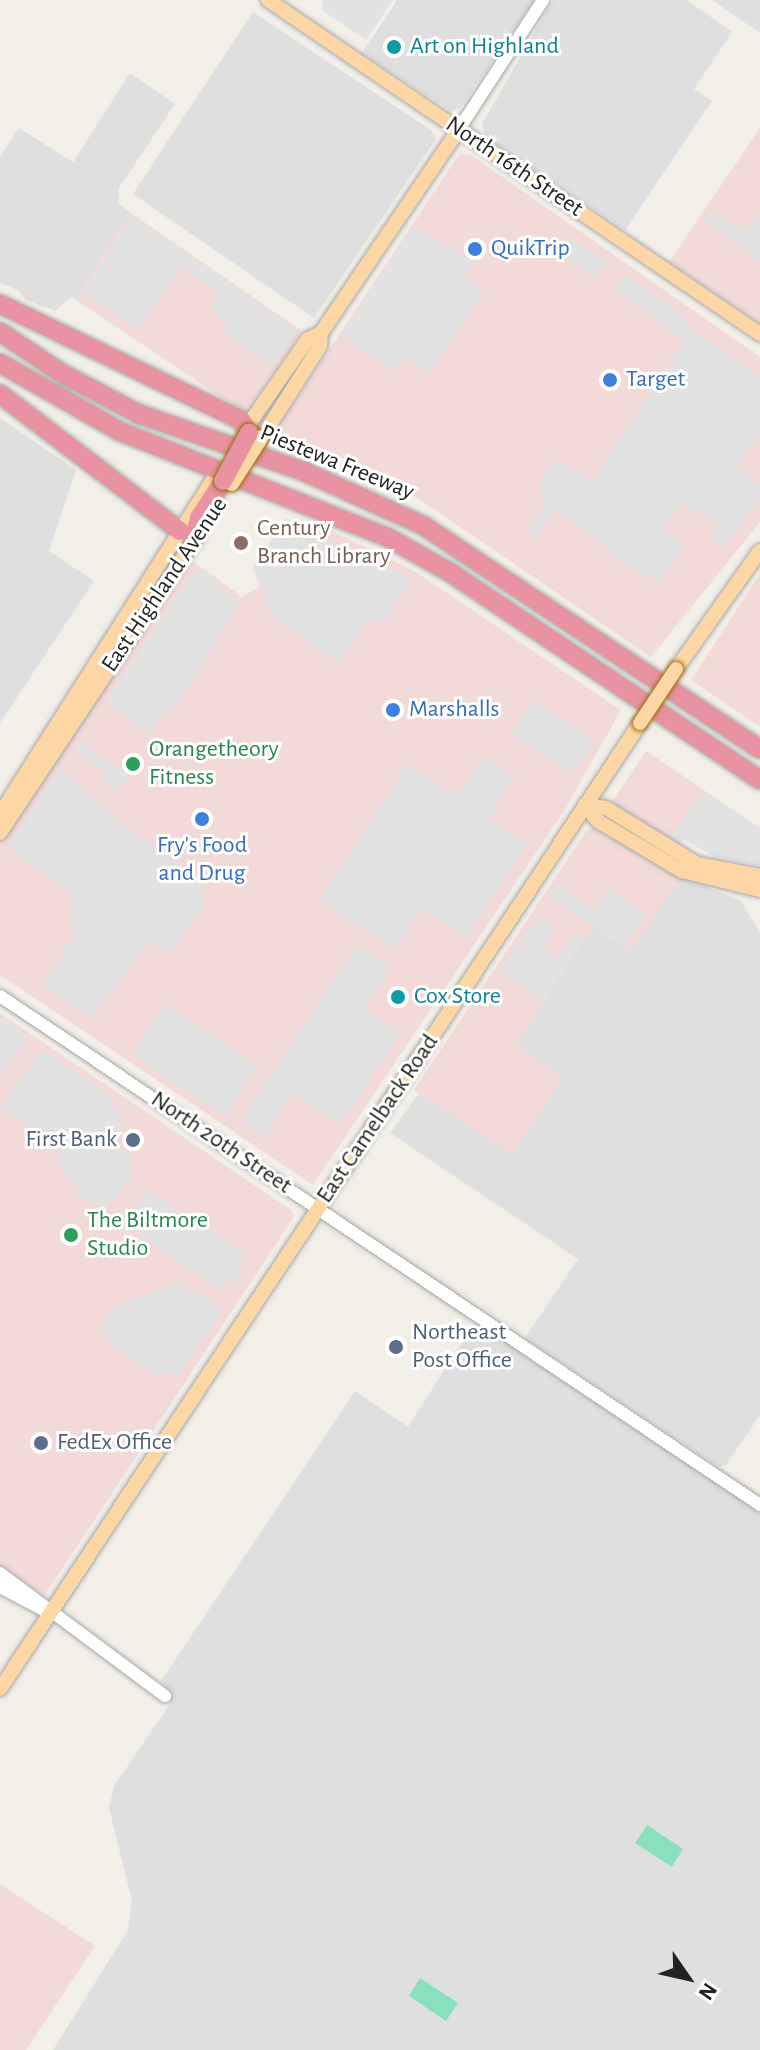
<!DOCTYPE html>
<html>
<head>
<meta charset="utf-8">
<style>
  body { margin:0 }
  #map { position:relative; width:760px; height:2050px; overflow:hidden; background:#f2efe9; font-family:"Alegreya Sans",sans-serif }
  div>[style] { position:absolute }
  .residential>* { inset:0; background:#e0dfdf }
  .commercial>* { inset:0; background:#f2dad9 }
  .pitch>* { inset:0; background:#88e0be }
  .parking>* { inset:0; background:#e2e2e2 }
  .roads { filter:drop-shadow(0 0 2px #a9a9a9) drop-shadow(0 0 2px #a9a9a9) }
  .minor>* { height:12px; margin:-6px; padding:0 6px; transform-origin:6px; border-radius:6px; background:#fff }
  .major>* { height:14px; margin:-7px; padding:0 7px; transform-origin:7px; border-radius:7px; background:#fcd6a4 }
  .highway>* { height:18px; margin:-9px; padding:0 9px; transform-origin:9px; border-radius:9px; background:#e892a2 }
  .bridges { filter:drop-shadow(0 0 2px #a06b00) drop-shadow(0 0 2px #a06b00) }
  .major-bridge>* { height:14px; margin:-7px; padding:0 7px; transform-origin:7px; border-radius:7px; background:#fcd6a4 }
  .highway-bridge>* { height:18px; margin:-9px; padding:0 9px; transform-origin:9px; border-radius:9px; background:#e892a2 }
  .dots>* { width:22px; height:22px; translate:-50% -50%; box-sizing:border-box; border:4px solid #fff; border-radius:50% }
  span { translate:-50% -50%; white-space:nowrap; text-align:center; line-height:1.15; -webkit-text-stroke:6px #fff; paint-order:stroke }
  .culture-label { font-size:24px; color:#0d838f }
  .left { translate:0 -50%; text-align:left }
  .street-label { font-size:24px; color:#222 }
  .shop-label { font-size:24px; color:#366cbe }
  .education-label { font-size:24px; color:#785e54 }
  .leisure-label { font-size:24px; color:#27864d }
  .service-label { font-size:24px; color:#4e5e75 }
  .right { translate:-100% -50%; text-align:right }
  .north { position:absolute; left:648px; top:1938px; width:80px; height:80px; -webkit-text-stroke:6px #fff; paint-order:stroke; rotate:124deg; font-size:22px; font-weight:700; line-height:32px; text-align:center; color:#222 }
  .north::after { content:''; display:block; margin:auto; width:28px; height:36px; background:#222; clip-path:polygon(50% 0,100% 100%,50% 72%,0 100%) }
</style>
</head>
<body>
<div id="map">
  <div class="residential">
    <i style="clip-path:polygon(397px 0,535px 0,461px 107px,451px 111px,362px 53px)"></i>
    <i style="clip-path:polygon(553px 0,687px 0,732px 32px,694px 89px,712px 101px,625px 230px,485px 136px,482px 124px)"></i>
    <i style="clip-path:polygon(712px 0,760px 0,760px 33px)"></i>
    <i style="clip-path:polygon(253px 12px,431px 130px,436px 139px,314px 318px,133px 194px)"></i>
    <i style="clip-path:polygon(130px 73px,175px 104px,119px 188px,118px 203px,131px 213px,76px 300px,72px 296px,55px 311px,26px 300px,18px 290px,0 283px,0 157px,19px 128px,73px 162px)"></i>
    <i style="clip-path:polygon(0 418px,76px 470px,49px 551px,94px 581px,0 723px)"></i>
    <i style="clip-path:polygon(681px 876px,741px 901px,760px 932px,760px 1415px,726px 1465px,719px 1467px,525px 1338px,578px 1259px,390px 1133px,419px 1093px,513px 1155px,515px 1045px,592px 926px)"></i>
    <i style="clip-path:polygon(475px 1322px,760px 1513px,760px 2050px,53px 2050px,128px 1930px,132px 1901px,109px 1808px,114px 1786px,170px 1704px,169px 1690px,161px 1681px,355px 1391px,408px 1427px)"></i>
  </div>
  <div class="commercial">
    <i style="clip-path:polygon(760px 128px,760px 324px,669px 262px)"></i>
    <i style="clip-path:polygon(460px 153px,471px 155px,760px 357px,760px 522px,651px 657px,376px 470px,273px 434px)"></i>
    <i style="clip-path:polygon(131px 213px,302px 331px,246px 414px,76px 300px)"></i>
    <i style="clip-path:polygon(312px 521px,416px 572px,621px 710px,566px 808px,313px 1185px,0 975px,0 842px,189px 558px,242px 597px,273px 578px)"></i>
    <i style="clip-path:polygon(760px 574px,760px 727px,691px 680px)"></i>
    <i style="clip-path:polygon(646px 751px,704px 790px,668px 841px,615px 806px,614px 799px)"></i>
    <i style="clip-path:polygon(595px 826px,681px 876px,630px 952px,592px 927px,515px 1045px,564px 1078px,512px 1155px,414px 1090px,585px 833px)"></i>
    <i style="clip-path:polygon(0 1013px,291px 1210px,294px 1217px,45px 1595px,0 1568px)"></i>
    <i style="clip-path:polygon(0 1884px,95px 1946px,26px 2050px,0 2050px)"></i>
  </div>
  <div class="pitch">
    <i style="clip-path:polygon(647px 1825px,683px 1849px,672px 1867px,635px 1843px)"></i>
    <i style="clip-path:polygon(420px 1978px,458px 2003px,446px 2021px,409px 1996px)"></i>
  </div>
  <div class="parking">
    <i style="clip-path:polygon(323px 0,393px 0,366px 40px,322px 10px)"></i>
    <i style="clip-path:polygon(710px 210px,744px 232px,760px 211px,760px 261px,703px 220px)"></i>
    <i style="clip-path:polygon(133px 216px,297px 330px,271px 367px,223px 330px,226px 325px,210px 308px,219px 293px,181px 266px,137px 329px,83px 293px)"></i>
    <i style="clip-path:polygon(413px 227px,473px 261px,464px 276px,484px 290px,429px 373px,409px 359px,394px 371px,341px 335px)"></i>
    <i style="clip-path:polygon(565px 236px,607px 263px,597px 279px,555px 252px)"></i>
    <i style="clip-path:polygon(625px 274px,680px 314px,696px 334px,760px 376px,760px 433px,737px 468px,760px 485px,760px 498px,725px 547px,709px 537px,717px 523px,681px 503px,663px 530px,686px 546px,660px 582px,616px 559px,608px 547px,555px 509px,535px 538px,526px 530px,547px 500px,538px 487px,555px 459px,592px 480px,684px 341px,615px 290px)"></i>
    <i style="clip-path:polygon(286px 518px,412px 579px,384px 622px,369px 620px,339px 663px,272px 617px,253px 568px)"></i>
    <i style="clip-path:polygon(202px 568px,240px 604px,173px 710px,168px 708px,151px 734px,105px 704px,195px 570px)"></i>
    <i style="clip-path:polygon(533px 701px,594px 741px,572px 774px,511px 735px)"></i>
    <i style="clip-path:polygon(80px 742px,129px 775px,118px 791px,100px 779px,103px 772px,73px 752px)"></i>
    <i style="clip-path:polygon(483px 756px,515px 776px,488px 819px,527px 844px,467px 937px,422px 908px,395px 950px,319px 901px,407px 764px,457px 796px)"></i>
    <i style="clip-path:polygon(60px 768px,123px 824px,200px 879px,204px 903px,171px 952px,149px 940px,93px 1017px,42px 985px,75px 933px,67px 916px,74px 895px,7px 847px)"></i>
    <i style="clip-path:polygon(704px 790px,760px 828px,760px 866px,717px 858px,683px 839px,678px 847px,668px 841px)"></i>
    <i style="clip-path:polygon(556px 884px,594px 909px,608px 889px,645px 914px,624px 947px,548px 897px)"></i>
    <i style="clip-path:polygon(539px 916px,556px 927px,541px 948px,557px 959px,575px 932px,584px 938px,544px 1001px,499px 971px,516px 945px,526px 949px,520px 943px)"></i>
    <i style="clip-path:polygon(356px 945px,391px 968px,364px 1009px,400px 1033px,341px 1124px,293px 1093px,265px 1136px,241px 1120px)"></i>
    <i style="clip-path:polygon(165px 1005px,258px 1067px,225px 1116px,132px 1054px)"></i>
    <i style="clip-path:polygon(0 1017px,28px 1036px,0 1078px)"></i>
    <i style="clip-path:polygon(42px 1049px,112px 1098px,110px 1104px,124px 1121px,110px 1143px,130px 1157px,133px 1175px,104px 1212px,75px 1191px,77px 1186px,65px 1176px,53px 1141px,0 1108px)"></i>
    <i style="clip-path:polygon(147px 1189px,246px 1255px,233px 1285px,227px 1282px,222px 1290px,122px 1223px)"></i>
    <i style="clip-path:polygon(178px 1281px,222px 1310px,178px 1375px,164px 1371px,160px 1377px,107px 1342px,110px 1337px,101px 1327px,110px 1310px)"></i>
  </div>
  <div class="roads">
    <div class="minor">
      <i style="left:459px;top:129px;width:154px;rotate:-56.9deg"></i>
      <i style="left:0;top:996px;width:915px;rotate:33.81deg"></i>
      <i style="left:0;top:1573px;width:206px;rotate:36.7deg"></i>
      <i style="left:0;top:1587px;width:55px;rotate:28deg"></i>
    </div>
    <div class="major">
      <i style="left:268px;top:0;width:595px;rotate:34.17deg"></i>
      <i style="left:244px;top:431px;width:112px;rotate:-55.2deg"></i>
      <i style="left:308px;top:339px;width:14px;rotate:-25deg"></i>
      <i style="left:262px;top:437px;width:108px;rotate:-57.5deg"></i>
      <i style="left:320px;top:346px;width:13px;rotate:-86deg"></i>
      <i style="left:321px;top:333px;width:246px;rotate:-55.9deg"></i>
      <i style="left:676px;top:669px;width:145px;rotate:-54.6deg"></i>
      <i style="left:585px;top:805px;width:21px;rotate:51deg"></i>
      <i style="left:598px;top:821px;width:98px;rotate:30.8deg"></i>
      <i style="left:682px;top:871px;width:80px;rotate:13.7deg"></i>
      <i style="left:585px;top:805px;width:21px;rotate:8deg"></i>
      <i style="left:606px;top:808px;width:107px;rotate:31.6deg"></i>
      <i style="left:697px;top:864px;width:64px;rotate:10.8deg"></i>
      <i style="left:0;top:814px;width:398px;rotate:-57.5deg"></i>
      <i style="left:0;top:833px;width:360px;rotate:-56.4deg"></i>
      <i style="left:0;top:1689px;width:1159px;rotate:-56.47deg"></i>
    </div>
    <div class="highway">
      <i style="left:0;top:304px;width:267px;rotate:25.7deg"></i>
      <i style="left:241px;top:420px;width:15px;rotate:58deg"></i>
      <i style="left:0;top:332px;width:76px;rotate:33.7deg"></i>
      <i style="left:63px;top:374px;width:86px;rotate:27.8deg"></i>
      <i style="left:139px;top:414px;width:174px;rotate:19.2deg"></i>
      <i style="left:303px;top:471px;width:133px;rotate:24.4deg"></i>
      <i style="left:424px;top:526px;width:403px;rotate:33.6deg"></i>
      <i style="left:0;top:363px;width:137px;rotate:29.7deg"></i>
      <i style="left:119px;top:431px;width:290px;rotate:21.6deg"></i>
      <i style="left:389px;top:538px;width:71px;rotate:29.4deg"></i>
      <i style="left:451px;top:573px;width:372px;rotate:33.8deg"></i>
      <i style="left:0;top:394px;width:226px;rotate:37.3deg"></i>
      <i style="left:193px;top:541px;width:24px;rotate:-75deg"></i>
      <i style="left:199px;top:518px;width:44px;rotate:-57deg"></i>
    </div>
  </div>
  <div class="bridges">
    <div class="major-bridge">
      <i style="left:232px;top:484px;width:56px;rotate:-57.4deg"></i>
      <i style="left:640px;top:723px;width:65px;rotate:-56.3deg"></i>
    </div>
    <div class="highway-bridge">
      <i style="left:223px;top:481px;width:55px;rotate:-61.6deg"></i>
    </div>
  </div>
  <div class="dots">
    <i style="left:394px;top:47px;background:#0f9aa8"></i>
    <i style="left:475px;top:249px;background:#3f7fe0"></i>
    <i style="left:610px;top:380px;background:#3f7fe0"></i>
    <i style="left:241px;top:543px;background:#8d6e63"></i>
    <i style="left:393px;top:710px;background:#3f7fe0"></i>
    <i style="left:133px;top:764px;background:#2e9e5b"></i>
    <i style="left:202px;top:819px;background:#3f7fe0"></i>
    <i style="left:398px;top:997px;background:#0f9aa8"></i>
    <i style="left:133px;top:1140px;background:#5c6f8a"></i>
    <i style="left:71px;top:1235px;background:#2e9e5b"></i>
    <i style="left:396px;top:1347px;background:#5c6f8a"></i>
    <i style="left:41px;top:1443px;background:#5c6f8a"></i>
  </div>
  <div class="culture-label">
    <span class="left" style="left:410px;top:47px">Art on Highland</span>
    <span class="left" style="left:414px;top:997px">Cox Store</span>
  </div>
  <div class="street-label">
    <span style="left:514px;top:167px;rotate:34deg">North 16th Street</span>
    <span style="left:337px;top:463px;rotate:22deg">Piestewa Freeway</span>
    <span style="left:165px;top:585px;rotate:-56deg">East Highland Avenue</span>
    <span style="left:378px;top:1119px;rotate:-56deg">East Camelback Road</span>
    <span style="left:221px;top:1143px;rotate:34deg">North 20th Street</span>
  </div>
  <div class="shop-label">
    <span class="left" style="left:491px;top:249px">QuikTrip</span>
    <span class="left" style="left:626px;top:380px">Target</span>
    <span class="left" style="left:409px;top:710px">Marshalls</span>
    <span style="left:202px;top:860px">Fry's Food<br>and Drug</span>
  </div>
  <div class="education-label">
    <span class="left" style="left:257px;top:543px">Century<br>Branch Library</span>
  </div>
  <div class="leisure-label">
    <span class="left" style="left:149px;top:764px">Orangetheory<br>Fitness</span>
    <span class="left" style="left:87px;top:1235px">The Biltmore<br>Studio</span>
  </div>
  <div class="service-label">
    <span class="right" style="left:117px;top:1140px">First Bank</span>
    <span class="left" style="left:412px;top:1347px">Northeast<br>Post Office</span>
    <span class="left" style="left:57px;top:1443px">FedEx Office</span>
  </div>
  <div class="north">N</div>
</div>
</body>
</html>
